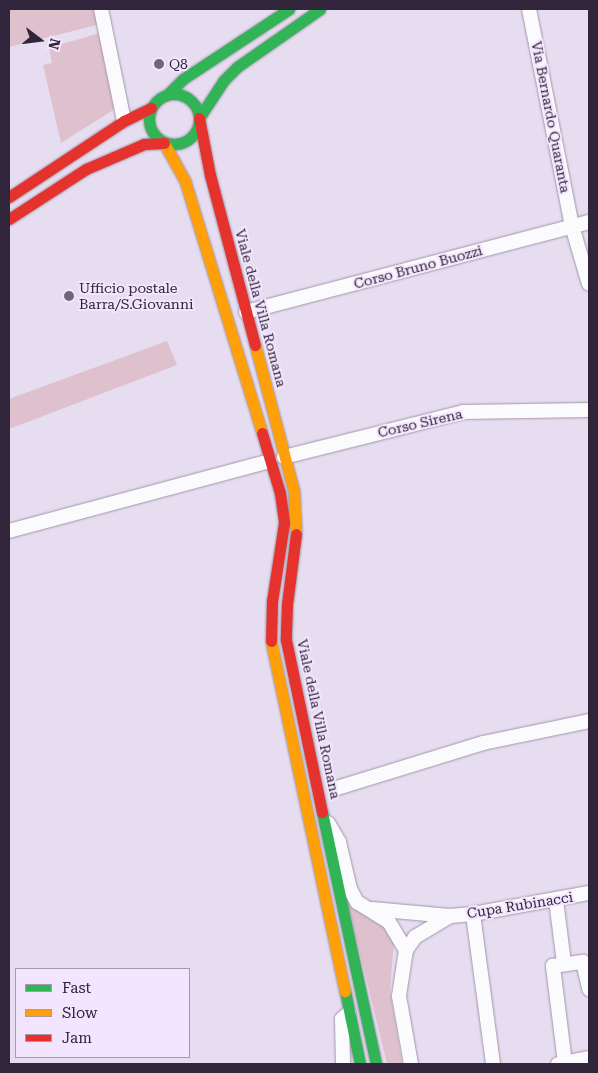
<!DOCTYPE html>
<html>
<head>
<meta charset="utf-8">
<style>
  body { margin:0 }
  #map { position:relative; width:598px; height:1073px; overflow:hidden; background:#e7ddf1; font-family:"Roboto Serif",serif }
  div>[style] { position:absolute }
  .green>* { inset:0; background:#dfc0cd }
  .roads { filter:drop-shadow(0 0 1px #a096a8) drop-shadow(0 0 1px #a096a8) }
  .street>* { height:14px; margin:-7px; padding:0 7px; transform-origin:7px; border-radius:7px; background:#fbfafd }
  .fast>* { height:11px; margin:-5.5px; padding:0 5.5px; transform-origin:5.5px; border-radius:5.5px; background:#30b455 }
  .fast>.ring { margin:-5.5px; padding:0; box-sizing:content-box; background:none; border:11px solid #30b455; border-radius:50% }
  .slow>* { height:11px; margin:-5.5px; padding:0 5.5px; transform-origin:5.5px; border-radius:5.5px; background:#ff9f0a }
  .jam>* { height:11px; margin:-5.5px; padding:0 5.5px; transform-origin:5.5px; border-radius:5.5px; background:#e5322d }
  .dots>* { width:14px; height:14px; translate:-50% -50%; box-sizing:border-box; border:2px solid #f2e5fd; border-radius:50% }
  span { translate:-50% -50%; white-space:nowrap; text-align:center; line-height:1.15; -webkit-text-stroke:4px #f2e5fd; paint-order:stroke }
  .poi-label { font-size:14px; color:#31253b }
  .left { translate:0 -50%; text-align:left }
  .street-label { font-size:14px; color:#31253b }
  .frame { position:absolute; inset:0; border:10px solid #31253b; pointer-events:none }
  .legend { position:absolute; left:15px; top:968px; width:175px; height:90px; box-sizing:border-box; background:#f2e5fd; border:1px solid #a598af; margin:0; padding:6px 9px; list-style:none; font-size:15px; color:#31253b }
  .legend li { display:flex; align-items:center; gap:10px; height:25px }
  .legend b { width:25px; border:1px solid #a598af }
  .north { position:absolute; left:15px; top:15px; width:50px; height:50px; -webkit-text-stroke:4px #f2e5fd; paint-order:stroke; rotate:105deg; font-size:14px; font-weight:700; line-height:20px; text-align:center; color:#31253b }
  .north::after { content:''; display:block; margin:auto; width:18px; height:22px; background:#31253b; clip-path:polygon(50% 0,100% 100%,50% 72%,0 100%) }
</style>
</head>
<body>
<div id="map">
  <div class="green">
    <i style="clip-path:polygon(9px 9px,100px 9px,101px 20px,97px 25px,9px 47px)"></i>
    <i style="clip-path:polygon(103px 32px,118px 107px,61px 143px,43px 65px,52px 63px,49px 48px)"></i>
    <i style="clip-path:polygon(167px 341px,177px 365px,9px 429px,9px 399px)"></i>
    <i style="clip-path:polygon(346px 896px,356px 910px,374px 916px,386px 926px,394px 943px,390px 990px,402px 1064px,387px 1064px)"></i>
  </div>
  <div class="roads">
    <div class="street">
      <i style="left:101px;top:9px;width:114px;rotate:78.4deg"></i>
      <i style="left:529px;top:9px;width:221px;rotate:78.8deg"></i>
      <i style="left:572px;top:226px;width:60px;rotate:73.7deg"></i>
      <i style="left:246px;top:312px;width:355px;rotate:-14.7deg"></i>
      <i style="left:284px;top:457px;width:185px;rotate:-14.1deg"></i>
      <i style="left:463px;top:412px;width:126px;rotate:-0.9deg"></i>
      <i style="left:9px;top:531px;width:270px;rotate:-15deg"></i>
      <i style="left:337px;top:788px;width:153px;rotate:-17.1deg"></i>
      <i style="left:483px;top:743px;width:108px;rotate:-11.7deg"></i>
      <i style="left:328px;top:823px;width:22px;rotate:60deg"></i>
      <i style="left:339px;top:842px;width:48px;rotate:76.8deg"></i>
      <i style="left:350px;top:889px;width:15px;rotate:62deg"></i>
      <i style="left:357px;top:902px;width:38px;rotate:32deg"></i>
      <i style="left:389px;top:922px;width:33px;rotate:59deg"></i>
      <i style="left:406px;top:950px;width:47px;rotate:98.7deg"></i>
      <i style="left:399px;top:996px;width:69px;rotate:80deg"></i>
      <i style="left:556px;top:900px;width:64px;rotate:82.8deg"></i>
      <i style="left:372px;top:909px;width:78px;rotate:5.1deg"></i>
      <i style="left:450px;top:916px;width:23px;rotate:-5deg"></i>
      <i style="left:473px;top:914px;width:118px;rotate:-10.3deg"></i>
      <i style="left:473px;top:914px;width:151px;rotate:82.4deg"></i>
      <i style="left:406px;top:950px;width:16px;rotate:-55deg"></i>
      <i style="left:415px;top:937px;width:41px;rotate:-31deg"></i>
      <i style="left:565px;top:1063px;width:98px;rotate:-97.1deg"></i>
      <i style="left:553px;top:966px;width:30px;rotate:-8deg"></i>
      <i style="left:583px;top:962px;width:28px;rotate:77deg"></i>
      <i style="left:343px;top:1064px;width:45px;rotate:-91.3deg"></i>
      <i style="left:342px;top:1019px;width:9px;rotate:-41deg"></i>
      <i style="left:558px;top:1064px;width:32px;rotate:-11deg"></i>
    </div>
    <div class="fast">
      <i class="ring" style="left:149px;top:94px;width:39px;height:39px"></i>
      <i style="left:168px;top:94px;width:21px;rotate:-45deg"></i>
      <i style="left:183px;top:79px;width:127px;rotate:-33.4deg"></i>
      <i style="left:199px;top:118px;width:45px;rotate:-56.7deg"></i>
      <i style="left:224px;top:80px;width:18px;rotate:-45deg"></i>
      <i style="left:237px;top:67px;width:101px;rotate:-34.9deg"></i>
      <i style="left:322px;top:812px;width:258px;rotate:77.9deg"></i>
      <i style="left:345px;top:991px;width:75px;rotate:78.4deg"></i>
    </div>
    <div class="slow">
      <i style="left:164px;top:143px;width:43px;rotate:61.1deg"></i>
      <i style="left:185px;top:181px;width:264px;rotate:73deg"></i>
      <i style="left:255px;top:345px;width:152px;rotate:75.1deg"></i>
      <i style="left:294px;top:492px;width:42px;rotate:87.3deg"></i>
      <i style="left:271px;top:641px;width:358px;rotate:78.1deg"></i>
    </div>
    <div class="jam">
      <i style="left:199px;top:118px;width:58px;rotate:79.1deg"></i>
      <i style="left:210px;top:175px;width:176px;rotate:75.2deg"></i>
      <i style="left:9px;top:197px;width:138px;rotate:-33.5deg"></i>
      <i style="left:124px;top:121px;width:30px;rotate:-26deg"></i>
      <i style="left:9px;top:219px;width:92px;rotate:-33deg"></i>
      <i style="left:86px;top:169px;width:63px;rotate:-23.3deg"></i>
      <i style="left:144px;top:144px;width:20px;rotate:-3deg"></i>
      <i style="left:262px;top:433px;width:63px;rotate:73.3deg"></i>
      <i style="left:280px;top:493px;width:30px;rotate:82deg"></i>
      <i style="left:284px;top:523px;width:79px;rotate:98.7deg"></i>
      <i style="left:272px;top:601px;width:40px;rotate:91.4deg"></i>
      <i style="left:296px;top:534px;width:71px;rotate:97.3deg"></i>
      <i style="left:287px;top:604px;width:36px;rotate:92deg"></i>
      <i style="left:286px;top:640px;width:176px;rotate:78.2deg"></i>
    </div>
  </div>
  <div class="dots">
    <i style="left:159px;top:64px;background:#71657b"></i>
    <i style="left:69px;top:296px;background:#71657b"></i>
  </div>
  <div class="poi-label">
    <span class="left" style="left:169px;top:64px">Q8</span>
    <span class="left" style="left:79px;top:296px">Ufficio postale<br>Barra/S.Giovanni</span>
  </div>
  <div class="street-label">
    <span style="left:551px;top:117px;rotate:79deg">Via Bernardo Quaranta</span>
    <span style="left:418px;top:267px;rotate:-15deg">Corso Bruno Buozzi</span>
    <span style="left:261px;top:308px;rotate:75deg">Viale della Villa Romana</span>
    <span style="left:420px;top:423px;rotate:-13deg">Corso Sirena</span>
    <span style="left:319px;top:719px;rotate:78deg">Viale della Villa Romana</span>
    <span style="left:520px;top:905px;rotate:-9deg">Cupa Rubinacci</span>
  </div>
  <div class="frame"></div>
  <ul class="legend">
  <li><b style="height:6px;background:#30b455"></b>Fast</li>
  <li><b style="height:6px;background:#ff9f0a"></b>Slow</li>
  <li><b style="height:6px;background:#e5322d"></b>Jam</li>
  </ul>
  <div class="north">N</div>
</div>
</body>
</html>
